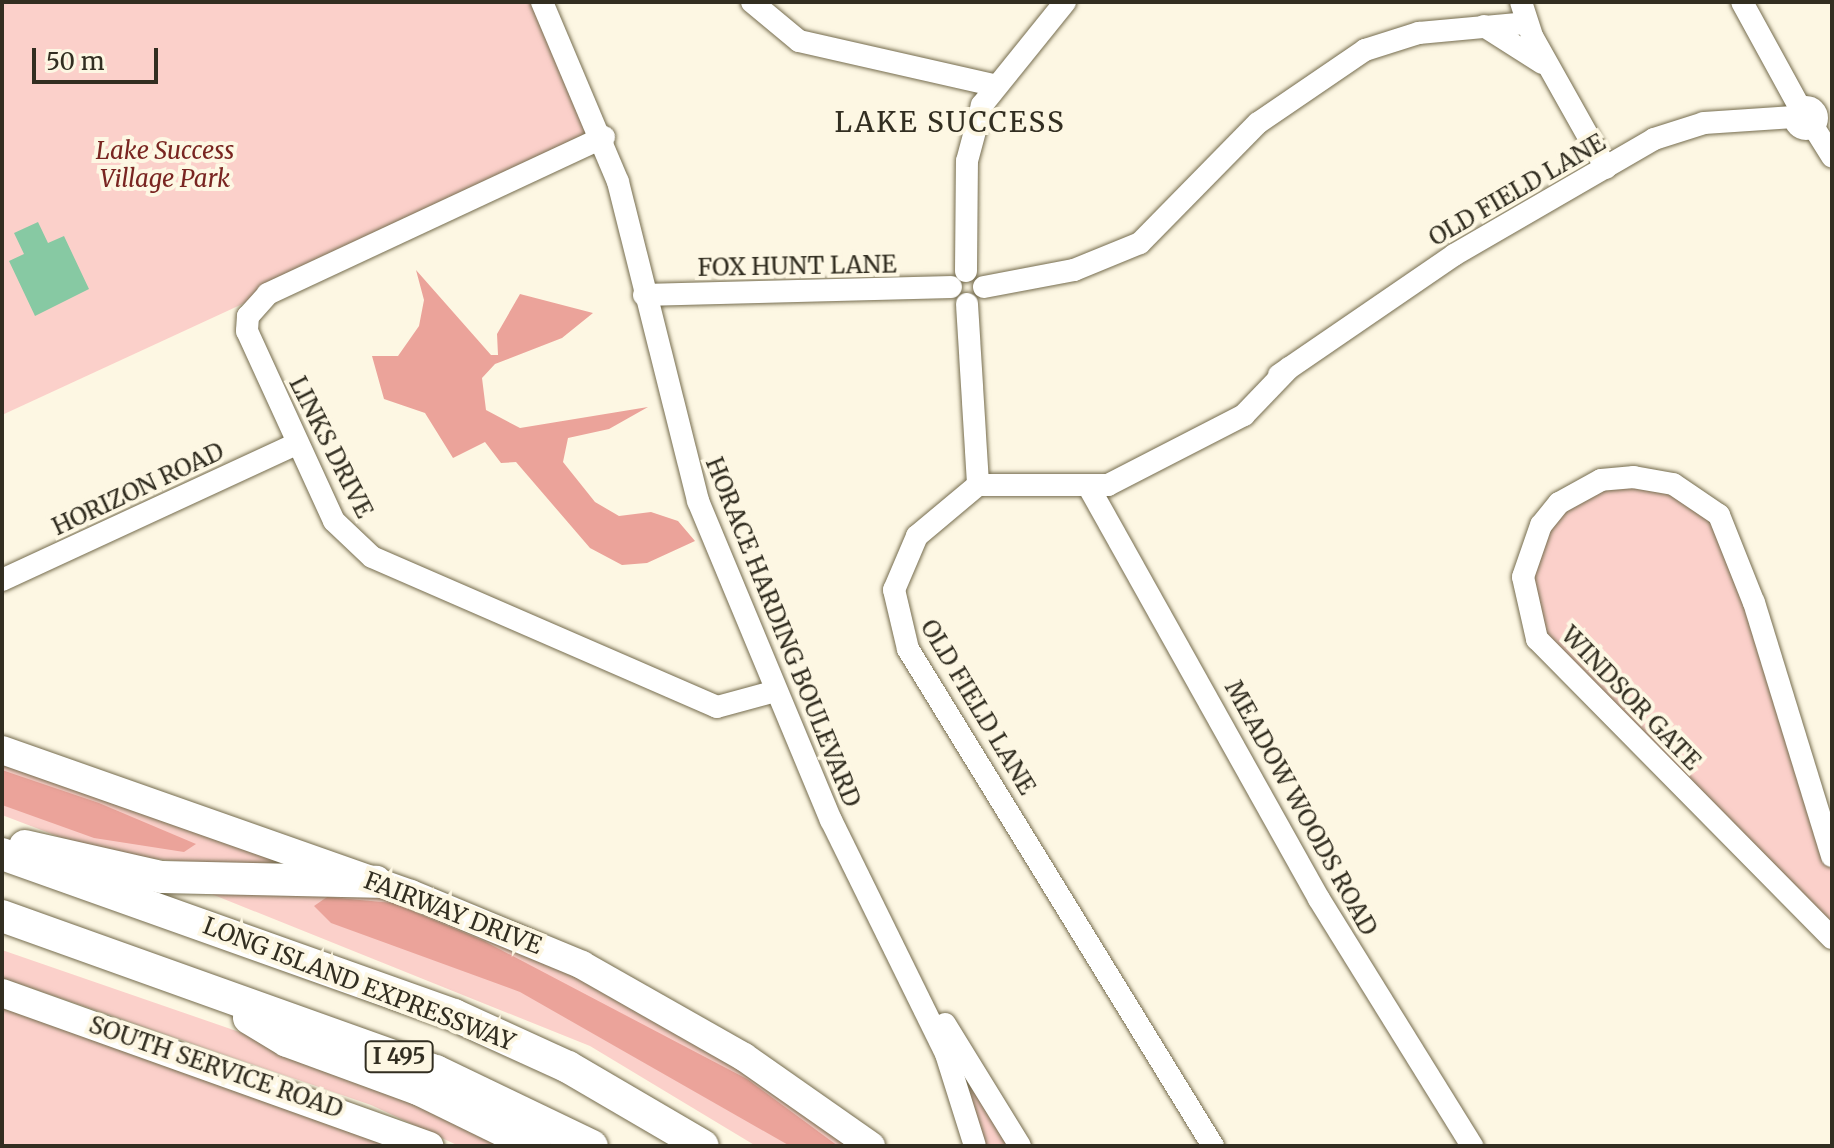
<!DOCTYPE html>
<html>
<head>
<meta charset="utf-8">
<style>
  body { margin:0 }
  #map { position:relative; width:1834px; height:1148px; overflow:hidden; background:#fdf7e3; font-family:Merriweather,serif }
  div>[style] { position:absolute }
  .green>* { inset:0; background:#fbd0ca }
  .forest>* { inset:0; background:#eba39a }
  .water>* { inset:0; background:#87c9a3 }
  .roads { filter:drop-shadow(0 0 2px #756c4e) drop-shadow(0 0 2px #756c4e) }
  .minor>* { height:22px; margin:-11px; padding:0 11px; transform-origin:11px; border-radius:11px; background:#fff }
  .minor>.ring { margin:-11px; padding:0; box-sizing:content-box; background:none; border:22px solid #fff; border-radius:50% }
  .major>* { height:28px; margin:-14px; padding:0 14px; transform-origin:14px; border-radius:14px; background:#fff }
  .highway>* { height:32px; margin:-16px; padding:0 16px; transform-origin:16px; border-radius:16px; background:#fff }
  span { translate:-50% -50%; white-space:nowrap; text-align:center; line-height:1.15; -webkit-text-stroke:8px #fdf7e3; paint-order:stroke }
  .shield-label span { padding:2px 6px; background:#fdf7e3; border:2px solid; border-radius:6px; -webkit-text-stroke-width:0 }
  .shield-label { font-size:22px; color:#322e21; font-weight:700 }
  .park-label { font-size:24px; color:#792521; font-style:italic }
  .street-label { font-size:24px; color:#322e21 }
  .quarter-label { font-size:28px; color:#322e21; letter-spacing:2px }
  .frame { position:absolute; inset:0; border:4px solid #322e21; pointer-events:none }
  .scale { position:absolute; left:32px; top:48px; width:126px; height:36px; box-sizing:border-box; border:4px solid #322e21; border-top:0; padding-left:10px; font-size:24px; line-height:28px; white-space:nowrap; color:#322e21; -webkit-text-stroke:6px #fdf7e3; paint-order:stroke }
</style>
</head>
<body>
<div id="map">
  <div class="green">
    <i style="clip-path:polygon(2px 2px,542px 2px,604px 137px,2px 415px)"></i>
    <i style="clip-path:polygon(1634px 477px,1719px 515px,1832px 856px,1832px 938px,1537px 639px,1531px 548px,1581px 488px)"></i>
    <i style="clip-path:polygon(2px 761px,294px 864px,286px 870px,107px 855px,2px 815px)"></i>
    <i style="clip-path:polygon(328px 890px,405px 901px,503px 938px,746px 1069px,854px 1146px,756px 1146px,590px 1046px,204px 891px)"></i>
    <i style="clip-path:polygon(2px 950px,335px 1065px,501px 1146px,459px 1146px,371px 1105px,2px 978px)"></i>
    <i style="clip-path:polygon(899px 953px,961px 1048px,1020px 1146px,975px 1146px)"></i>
    <i style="clip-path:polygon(2px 995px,418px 1146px,2px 1146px)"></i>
  </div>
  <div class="forest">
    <i style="clip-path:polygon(416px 270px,491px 355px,498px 355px,497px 334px,520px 294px,593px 313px,562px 338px,495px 364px,482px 378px,486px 410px,520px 428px,648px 407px,609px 429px,568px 438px,563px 462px,595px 502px,619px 516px,651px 512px,678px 521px,695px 541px,647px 563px,622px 565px,590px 548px,516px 462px,501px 463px,485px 442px,453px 458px,425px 413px,384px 399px,372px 356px,398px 356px,419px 326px,424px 300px)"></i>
    <i style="clip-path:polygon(2px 770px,99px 803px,196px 844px,184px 852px,94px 838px,2px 805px)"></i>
    <i style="clip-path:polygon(327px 897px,393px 903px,484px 941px,747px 1079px,838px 1146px,790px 1146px,520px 992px,331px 923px,314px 906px)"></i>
  </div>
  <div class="water">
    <i style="clip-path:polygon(38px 222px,48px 243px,64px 236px,89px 289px,35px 316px,9px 261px,24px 254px,14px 233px)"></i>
  </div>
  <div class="roads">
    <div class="minor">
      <i style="left:542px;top:2px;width:195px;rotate:67.1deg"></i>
      <i style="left:618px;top:182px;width:329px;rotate:75.9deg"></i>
      <i style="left:698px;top:501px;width:346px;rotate:67.4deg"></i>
      <i style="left:831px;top:820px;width:261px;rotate:63.8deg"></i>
      <i style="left:946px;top:1054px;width:96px;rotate:72.5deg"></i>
      <i style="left:752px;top:2px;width:61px;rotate:39.7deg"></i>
      <i style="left:799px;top:41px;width:199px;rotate:12.8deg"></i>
      <i style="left:1521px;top:2px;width:38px;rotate:72deg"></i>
      <i style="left:1533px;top:38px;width:149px;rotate:60.7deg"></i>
      <i style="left:1742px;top:2px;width:121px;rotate:61.3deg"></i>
      <i style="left:1484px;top:26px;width:69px;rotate:32.5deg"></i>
      <i class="ring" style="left:1795px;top:107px;width:0;height:0"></i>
      <i style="left:1813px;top:126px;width:36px;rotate:58deg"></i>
      <i style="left:604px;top:137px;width:371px;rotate:155deg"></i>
      <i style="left:268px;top:294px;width:30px;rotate:132deg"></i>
      <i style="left:248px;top:316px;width:15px;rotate:94deg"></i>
      <i style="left:247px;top:331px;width:209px;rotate:65.4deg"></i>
      <i style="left:334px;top:521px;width:52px;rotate:43.5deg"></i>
      <i style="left:372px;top:557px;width:376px;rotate:23.5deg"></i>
      <i style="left:717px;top:707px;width:61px;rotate:-15.2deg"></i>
      <i style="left:966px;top:271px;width:110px;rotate:-89.5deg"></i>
      <i style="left:967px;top:161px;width:58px;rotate:-75deg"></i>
      <i style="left:982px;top:105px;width:132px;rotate:-51.1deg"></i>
      <i style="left:984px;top:287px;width:92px;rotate:-10.7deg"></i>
      <i style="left:1074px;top:270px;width:71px;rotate:-22.2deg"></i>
      <i style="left:1140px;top:243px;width:168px;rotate:-45.5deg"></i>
      <i style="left:1258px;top:123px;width:130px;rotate:-34.3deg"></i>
      <i style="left:1365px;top:50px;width:57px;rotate:-17.5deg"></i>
      <i style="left:1419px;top:33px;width:107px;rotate:-5.3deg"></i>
      <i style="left:644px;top:295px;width:307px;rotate:-1.5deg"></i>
      <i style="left:967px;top:304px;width:181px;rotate:86.5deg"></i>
      <i style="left:1279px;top:375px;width:212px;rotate:-34.4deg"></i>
      <i style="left:1454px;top:255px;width:231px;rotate:-30.1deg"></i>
      <i style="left:1654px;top:139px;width:52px;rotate:-17.7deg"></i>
      <i style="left:1704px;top:123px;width:90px;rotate:-3.8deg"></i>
      <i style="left:1091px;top:491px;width:467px;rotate:60.8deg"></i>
      <i style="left:1319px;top:899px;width:291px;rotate:58.2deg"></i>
      <i style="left:2px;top:580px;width:324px;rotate:-24.8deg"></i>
      <i style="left:1832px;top:856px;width:265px;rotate:-107.1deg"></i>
      <i style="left:1754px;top:603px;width:95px;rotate:-111.7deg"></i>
      <i style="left:1719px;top:515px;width:55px;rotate:-146deg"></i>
      <i style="left:1673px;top:484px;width:40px;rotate:-170deg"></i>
      <i style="left:1634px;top:477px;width:33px;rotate:175deg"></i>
      <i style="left:1601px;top:480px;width:48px;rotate:151.3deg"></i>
      <i style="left:1559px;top:503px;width:28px;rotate:129deg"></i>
      <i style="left:1541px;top:525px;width:55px;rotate:109.1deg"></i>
      <i style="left:1523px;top:577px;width:64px;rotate:77.3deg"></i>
      <i style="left:1537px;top:639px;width:420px;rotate:45.4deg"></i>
      <i style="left:945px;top:1024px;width:143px;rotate:58.4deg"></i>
      <i style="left:1213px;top:1146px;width:583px;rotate:-121.54deg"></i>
      <i style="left:908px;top:649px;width:61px;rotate:-103.3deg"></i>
      <i style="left:894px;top:590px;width:59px;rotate:-66.9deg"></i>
      <i style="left:917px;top:536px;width:80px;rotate:-39.9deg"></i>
      <i style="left:978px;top:485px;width:130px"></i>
      <i style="left:1108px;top:485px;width:153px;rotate:-27.2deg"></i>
      <i style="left:1244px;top:415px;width:65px;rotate:-46.2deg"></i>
    </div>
    <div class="major">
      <i style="left:2px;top:750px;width:434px;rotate:19.4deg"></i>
      <i style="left:411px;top:894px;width:185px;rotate:22.5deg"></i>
      <i style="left:582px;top:965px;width:186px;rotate:29.6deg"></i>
      <i style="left:744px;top:1057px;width:155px;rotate:35deg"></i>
      <i style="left:2px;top:993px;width:454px;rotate:19.7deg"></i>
    </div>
    <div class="highway">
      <i style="left:25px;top:846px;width:140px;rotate:12.8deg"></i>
      <i style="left:162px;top:877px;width:214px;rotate:1.3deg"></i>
      <i style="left:2px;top:854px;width:480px;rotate:19.6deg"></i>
      <i style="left:454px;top:1015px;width:125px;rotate:24.5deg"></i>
      <i style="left:568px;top:1067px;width:156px;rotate:30.3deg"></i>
      <i style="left:2px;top:916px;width:461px;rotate:19.7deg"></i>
      <i style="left:436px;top:1071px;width:173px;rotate:25.7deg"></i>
      <i style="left:249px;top:1018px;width:44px;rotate:31.2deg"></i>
      <i style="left:287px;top:1041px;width:140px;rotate:20.1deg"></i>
      <i style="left:418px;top:1089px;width:130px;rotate:26deg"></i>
    </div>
  </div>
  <div class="shield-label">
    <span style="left:399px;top:1057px">I 495</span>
  </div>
  <div class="park-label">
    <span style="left:165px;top:165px">Lake Success<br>Village Park</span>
  </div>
  <div class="street-label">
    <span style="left:1517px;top:190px;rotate:-30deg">OLD FIELD LANE</span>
    <span style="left:797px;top:266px;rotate:-1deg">FOX HUNT LANE</span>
    <span style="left:331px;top:447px;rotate:63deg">LINKS DRIVE</span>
    <span style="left:138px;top:489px;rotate:-25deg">HORIZON ROAD</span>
    <span style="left:783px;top:632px;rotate:68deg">HORACE HARDING BOULEVARD</span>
    <span style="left:1631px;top:698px;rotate:46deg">WINDSOR GATE</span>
    <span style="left:978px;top:707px;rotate:59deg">OLD FIELD LANE</span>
    <span style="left:1301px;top:808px;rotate:61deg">MEADOW WOODS ROAD</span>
    <span style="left:453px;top:913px;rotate:21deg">FAIRWAY DRIVE</span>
    <span style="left:359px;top:984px;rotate:21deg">LONG ISLAND EXPRESSWAY</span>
    <span style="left:216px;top:1067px;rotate:19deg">SOUTH SERVICE ROAD</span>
  </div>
  <div class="quarter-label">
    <span style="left:950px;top:122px">LAKE SUCCESS</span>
  </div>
  <div class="frame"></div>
  <div class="scale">50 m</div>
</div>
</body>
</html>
